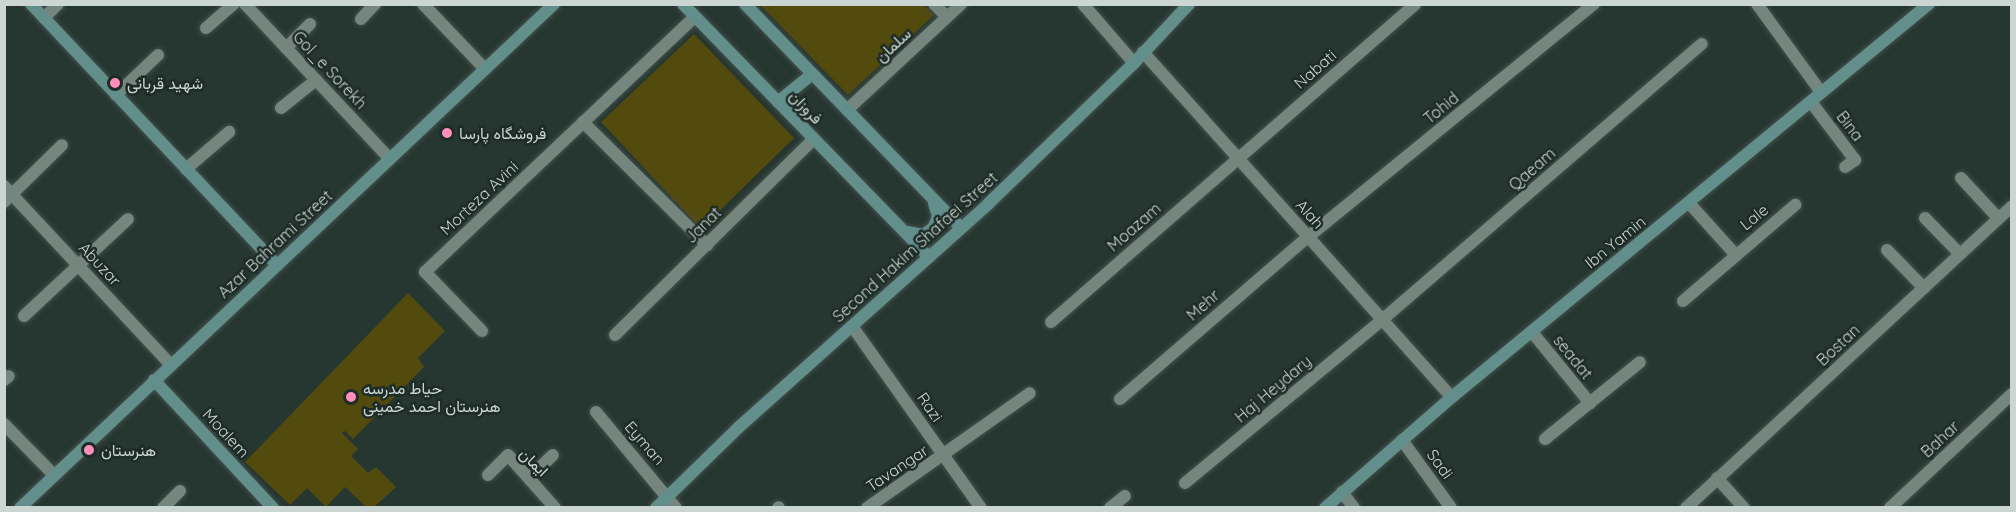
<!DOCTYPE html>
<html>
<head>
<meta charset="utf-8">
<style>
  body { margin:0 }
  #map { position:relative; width:2016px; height:512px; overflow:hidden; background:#263630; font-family:Quicksand,Vazirmatn,sans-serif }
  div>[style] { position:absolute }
  .green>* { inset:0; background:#534a0e }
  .roads { filter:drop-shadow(0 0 2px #43514c) drop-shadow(0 0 2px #43514c) }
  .street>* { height:12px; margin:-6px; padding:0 6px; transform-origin:6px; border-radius:6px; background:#74867e }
  .secondary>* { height:12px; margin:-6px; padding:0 6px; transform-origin:6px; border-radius:6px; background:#628f8c }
  .dots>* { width:16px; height:16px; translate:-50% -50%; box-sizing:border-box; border:3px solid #1d2c26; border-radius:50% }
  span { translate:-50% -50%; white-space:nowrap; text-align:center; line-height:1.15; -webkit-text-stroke:5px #1d2c26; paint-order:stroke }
  .street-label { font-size:16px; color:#cbd5d1 }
  .poi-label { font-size:16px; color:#cbd5d1 }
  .left { translate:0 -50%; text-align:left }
  .frame { position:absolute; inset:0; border:6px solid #cbd5d1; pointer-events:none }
</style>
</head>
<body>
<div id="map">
  <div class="green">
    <i style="clip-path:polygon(760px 5px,924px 5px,934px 15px,848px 95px)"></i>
    <i style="clip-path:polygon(694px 34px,794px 138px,701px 229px,601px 122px)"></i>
    <i style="clip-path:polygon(408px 293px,445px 331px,418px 358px,424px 367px,353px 439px,345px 431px,342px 433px,358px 449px,351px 456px,368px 473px,376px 467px,396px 487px,374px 507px,366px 507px,345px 487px,326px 507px,307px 488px,290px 505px,245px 462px)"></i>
  </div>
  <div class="roads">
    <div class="street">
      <i style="left:245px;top:4px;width:212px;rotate:46.9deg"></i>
      <i style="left:423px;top:4px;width:90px;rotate:46.4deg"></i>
      <i style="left:934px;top:4px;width:18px;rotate:45deg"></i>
      <i style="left:1083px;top:4px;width:78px;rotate:49.2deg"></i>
      <i style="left:1757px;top:4px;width:109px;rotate:54deg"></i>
      <i style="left:44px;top:18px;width:20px;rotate:-45deg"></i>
      <i style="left:361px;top:19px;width:21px;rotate:-47deg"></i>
      <i style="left:206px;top:28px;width:37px;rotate:-41deg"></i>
      <i style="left:286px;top:48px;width:34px;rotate:-45deg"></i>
      <i style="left:1143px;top:52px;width:463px;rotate:48.2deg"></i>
      <i style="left:116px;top:95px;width:58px;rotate:-43.6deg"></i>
      <i style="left:1811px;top:102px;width:73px;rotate:52.8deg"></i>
      <i style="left:1855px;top:160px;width:12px;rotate:145deg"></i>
      <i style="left:281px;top:108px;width:45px;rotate:-38.7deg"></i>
      <i style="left:847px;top:110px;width:156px;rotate:-42.9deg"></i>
      <i style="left:583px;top:122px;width:175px;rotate:44.8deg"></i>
      <i style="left:186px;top:169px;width:57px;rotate:-40.7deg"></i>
      <i style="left:1961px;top:178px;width:54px;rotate:47.2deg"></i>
      <i style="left:4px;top:186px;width:245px;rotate:47deg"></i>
      <i style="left:4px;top:202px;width:81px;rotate:-44.5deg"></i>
      <i style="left:1689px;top:203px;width:69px;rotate:48deg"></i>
      <i style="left:1925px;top:218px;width:50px;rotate:45.8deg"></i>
      <i style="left:1887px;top:250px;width:53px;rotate:45.8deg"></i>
      <i style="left:1683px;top:301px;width:148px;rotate:-40.6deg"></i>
      <i style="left:24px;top:316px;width:142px;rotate:-43deg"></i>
      <i style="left:1051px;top:322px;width:483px;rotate:-41.1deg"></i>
      <i style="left:852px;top:326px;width:223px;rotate:54.7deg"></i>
      <i style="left:482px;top:331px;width:82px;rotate:-134deg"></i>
      <i style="left:425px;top:272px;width:371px;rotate:-43.4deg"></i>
      <i style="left:1532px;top:332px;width:92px;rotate:50.8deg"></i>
      <i style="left:615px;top:335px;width:279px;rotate:-44.6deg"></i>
      <i style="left:4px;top:380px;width:6px;rotate:-39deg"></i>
      <i style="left:1120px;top:399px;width:248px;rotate:-40.8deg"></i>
      <i style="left:1308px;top:237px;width:369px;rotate:-39.2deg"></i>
      <i style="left:596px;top:412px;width:125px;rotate:50.2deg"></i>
      <i style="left:4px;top:424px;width:71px;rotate:45.6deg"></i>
      <i style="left:1545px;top:439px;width:122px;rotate:-39deg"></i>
      <i style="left:1402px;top:440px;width:84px;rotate:54.2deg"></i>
      <i style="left:488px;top:475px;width:28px;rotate:-45deg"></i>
      <i style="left:508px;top:455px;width:71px;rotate:48.4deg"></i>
      <i style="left:529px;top:478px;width:33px;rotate:-44deg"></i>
      <i style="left:1717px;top:478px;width:40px;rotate:48deg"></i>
      <i style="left:1185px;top:483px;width:257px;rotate:-39.6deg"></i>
      <i style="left:1383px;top:319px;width:421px;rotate:-40.8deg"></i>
      <i style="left:1342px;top:492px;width:20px;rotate:53deg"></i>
      <i style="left:163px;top:508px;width:24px;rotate:-45deg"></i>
      <i style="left:778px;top:508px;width:1px;rotate:-45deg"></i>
      <i style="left:867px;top:508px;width:199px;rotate:-35.2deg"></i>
      <i style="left:1110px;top:508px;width:19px;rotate:-39deg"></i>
      <i style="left:1686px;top:508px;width:444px;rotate:-42.8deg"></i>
      <i style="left:1890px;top:508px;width:167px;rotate:-43.1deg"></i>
    </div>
    <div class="secondary">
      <i style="left:31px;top:4px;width:359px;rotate:46.7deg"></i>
      <i style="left:683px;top:4px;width:353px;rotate:45.8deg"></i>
      <i style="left:745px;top:4px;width:311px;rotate:46deg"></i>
      <i style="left:778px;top:102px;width:44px;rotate:-39.5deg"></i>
      <i style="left:907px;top:232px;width:17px;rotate:10deg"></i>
      <i style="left:924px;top:235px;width:13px;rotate:-39deg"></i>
      <i style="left:934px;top:227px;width:12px;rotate:-70deg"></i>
      <i style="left:938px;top:216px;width:13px;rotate:-108deg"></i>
      <i style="left:154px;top:380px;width:175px;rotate:47.1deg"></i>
      <i style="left:20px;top:508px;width:734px;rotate:-43.34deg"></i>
      <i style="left:656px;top:508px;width:116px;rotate:-44.3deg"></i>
      <i style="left:739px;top:427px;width:334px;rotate:-41.8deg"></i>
      <i style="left:988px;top:204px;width:203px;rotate:-44deg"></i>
      <i style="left:1134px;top:63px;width:81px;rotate:-47deg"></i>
      <i style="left:1325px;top:508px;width:169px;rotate:-41.2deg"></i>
      <i style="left:1452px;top:397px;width:618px;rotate:-39.49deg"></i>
    </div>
  </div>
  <div class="dots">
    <i style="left:115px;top:83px;background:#ff8eba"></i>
    <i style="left:447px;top:133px;background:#ff8eba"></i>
    <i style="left:351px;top:397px;background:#ff8eba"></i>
    <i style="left:89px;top:450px;background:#ff8eba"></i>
  </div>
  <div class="street-label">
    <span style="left:893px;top:45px;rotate:-43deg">سلمان</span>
    <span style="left:1315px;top:69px;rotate:-41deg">Nabati</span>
    <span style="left:330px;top:70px;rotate:47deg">Gol_e Sorekh</span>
    <span style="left:806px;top:107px;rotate:46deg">فروزان</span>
    <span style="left:1441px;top:108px;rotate:-39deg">Tohid</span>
    <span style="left:1850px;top:126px;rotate:53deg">Bina</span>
    <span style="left:1532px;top:169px;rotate:-41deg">Qaeam</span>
    <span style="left:479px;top:198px;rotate:-43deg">Morteza Avini</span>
    <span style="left:1310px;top:214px;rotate:48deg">Alah</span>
    <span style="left:1754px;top:217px;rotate:-39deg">Lale</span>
    <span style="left:703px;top:225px;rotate:-45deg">Janat</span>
    <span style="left:1134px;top:227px;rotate:-41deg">Moazam</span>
    <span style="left:1615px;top:242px;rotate:-39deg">Ibn Yamin</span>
    <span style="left:275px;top:244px;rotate:-43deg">Azar Bahrami Street</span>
    <span style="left:915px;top:247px;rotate:-42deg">Second Hakim Shafaei Street</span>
    <span style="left:100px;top:264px;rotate:47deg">Abuzar</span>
    <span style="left:1203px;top:305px;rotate:-41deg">Mehr</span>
    <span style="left:1838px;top:345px;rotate:-43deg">Bostan</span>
    <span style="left:1573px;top:357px;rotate:51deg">seadat</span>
    <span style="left:1273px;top:389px;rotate:-40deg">Haj Heydary</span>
    <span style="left:930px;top:407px;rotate:55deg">Razi</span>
    <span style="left:226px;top:433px;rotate:47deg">Moalem</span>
    <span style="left:1940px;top:439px;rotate:-43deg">Bahar</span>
    <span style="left:645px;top:443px;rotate:49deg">Eyman</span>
    <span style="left:534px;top:462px;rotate:44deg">ایمان</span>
    <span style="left:1440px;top:464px;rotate:54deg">Sadi</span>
    <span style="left:897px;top:468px;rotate:-34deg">Tavangar</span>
  </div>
  <div class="poi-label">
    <span class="left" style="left:127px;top:83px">شهید قربانی</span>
    <span class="left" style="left:459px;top:133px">فروشگاه پارسا</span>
    <span class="left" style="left:363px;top:397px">حیاط مدرسه<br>هنرستان احمد خمینی</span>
    <span class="left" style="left:101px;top:450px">هنرستان</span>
  </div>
  <div class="frame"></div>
</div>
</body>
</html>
